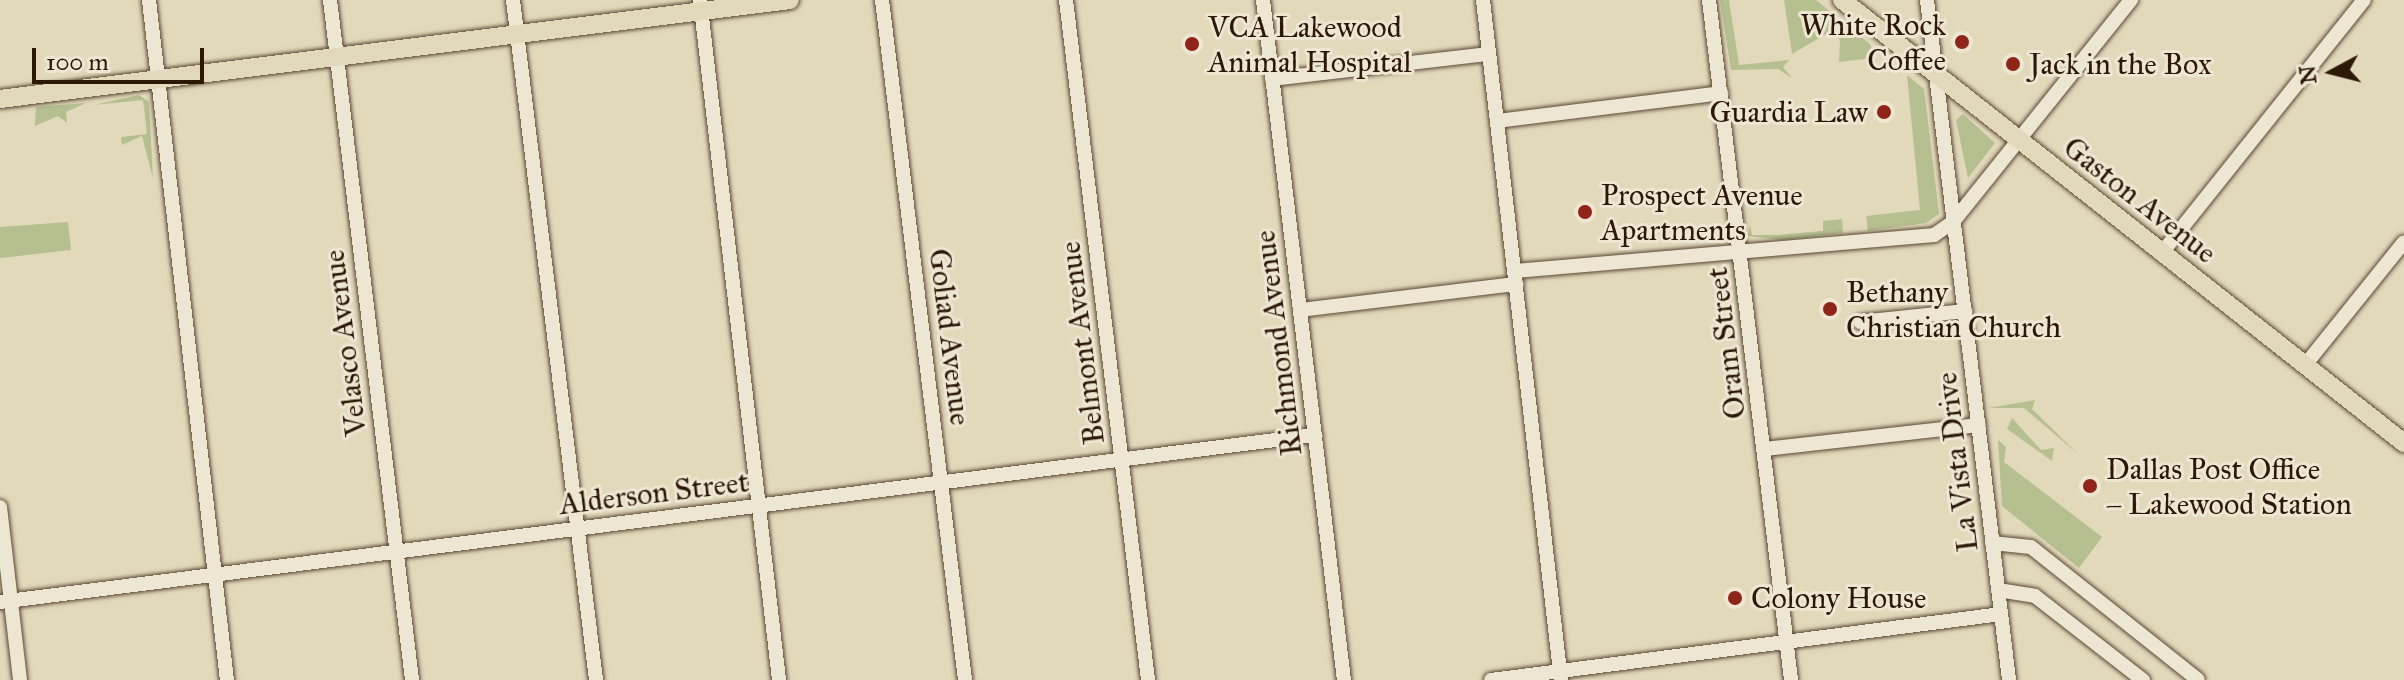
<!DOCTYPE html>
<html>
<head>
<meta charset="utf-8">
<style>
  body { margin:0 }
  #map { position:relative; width:2404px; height:680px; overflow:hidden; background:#e2d9bb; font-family:"IM FELL Great Primer",serif }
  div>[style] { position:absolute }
  .green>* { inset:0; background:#b5bf8f }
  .roads { filter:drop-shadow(0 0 2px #5a4833) drop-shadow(0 0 2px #5a4833) }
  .minor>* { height:14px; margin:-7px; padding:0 7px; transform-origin:7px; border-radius:7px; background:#ece6d3 }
  .major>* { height:18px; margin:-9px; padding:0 9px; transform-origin:9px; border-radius:9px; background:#e2d9bb }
  .dots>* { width:22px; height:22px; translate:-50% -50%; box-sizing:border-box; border:4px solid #ece6d3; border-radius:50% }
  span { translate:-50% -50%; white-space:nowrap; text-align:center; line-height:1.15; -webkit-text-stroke:6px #ece6d3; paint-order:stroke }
  .poi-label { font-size:30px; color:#2d1806 }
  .right { translate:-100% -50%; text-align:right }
  .left { translate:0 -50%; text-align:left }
  .street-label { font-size:30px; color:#2d1806 }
  .north { position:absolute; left:2292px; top:32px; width:80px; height:80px; -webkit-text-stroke:6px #ece6d3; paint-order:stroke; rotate:263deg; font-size:22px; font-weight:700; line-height:32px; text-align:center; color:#2d1806 }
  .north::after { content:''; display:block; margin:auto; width:28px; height:36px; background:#2d1806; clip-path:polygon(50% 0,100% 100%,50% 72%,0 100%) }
  .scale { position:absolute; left:32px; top:48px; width:172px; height:36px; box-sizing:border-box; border:4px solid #2d1806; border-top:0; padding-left:10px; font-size:24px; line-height:28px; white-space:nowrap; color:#2d1806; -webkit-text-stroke:6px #ece6d3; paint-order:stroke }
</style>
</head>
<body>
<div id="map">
  <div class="green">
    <i style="clip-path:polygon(1720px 0,1729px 0,1739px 65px,1789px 60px,1783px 67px,1792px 78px,1778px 69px,1731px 70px)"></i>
    <i style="clip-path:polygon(1784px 0,1816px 0,1871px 45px,1872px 58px,1839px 62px,1840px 40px,1831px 31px,1792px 54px)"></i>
    <i style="clip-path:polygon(1907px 75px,1924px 89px,1939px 214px,1926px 223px,1868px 231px,1866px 216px,1920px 210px)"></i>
    <i style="clip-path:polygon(139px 95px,149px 102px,153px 178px,142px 136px,122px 145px,121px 137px,147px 134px,143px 100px,94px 105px)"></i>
    <i style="clip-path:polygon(86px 103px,66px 112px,67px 123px,58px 116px,35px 126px,36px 107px)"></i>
    <i style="clip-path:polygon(1963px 114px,1995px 143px,1968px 178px,1956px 120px)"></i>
    <i style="clip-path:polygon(1842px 219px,1843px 233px,1781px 240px,1748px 236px,1750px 225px,1752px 235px,1777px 235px,1823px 231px,1823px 221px)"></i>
    <i style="clip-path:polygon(68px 222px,71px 250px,0 258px,0 227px)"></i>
    <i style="clip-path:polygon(2035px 400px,2032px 409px,2078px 454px,2024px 408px,1988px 408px)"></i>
    <i style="clip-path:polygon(2012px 418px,2041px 450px,2054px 448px,2052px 461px,2007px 429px)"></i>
    <i style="clip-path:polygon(1998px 440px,2006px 447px,2004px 462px,2102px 537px,2079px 568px,2002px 506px)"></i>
  </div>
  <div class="roads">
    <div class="minor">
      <i style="left:149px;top:0;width:684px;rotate:83.46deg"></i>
      <i style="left:330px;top:0;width:685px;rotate:83.12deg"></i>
      <i style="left:513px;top:0;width:685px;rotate:83.04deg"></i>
      <i style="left:700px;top:0;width:685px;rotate:83.37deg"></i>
      <i style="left:882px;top:0;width:685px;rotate:83.04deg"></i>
      <i style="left:1066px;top:0;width:685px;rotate:83.12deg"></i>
      <i style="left:1263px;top:0;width:685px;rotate:83.21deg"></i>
      <i style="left:1483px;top:0;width:684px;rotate:83.46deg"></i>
      <i style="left:1709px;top:0;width:685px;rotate:83.12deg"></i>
      <i style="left:1927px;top:0;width:685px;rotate:83.12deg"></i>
      <i style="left:1272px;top:79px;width:218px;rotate:-6.6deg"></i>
      <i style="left:1497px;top:121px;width:226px;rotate:-7.1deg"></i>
      <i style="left:2161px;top:254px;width:325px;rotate:-51.4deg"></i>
      <i style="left:1515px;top:271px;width:421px;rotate:-4.9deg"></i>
      <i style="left:1934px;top:235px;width:23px;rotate:-34deg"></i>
      <i style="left:1953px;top:222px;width:285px;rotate:-51.3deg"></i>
      <i style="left:1300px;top:310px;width:218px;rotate:-6.9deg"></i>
      <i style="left:1860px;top:322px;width:106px;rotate:-6deg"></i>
      <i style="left:2306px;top:364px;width:156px;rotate:-51.2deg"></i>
      <i style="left:1765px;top:449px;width:215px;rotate:-6.4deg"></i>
      <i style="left:0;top:507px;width:174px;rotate:83.4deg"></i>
      <i style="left:1992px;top:543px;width:39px;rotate:6deg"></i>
      <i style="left:2031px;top:547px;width:213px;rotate:38.5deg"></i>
      <i style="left:1998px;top:590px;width:37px;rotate:9deg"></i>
      <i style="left:2035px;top:596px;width:137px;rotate:37.9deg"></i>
      <i style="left:0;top:602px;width:1326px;rotate:-7.24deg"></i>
      <i style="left:1491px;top:680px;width:514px;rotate:-7.37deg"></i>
    </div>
    <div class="major">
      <i style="left:1842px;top:0;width:716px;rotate:38.25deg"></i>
      <i style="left:0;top:99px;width:796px;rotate:-7.14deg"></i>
    </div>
  </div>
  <div class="dots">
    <i style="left:1962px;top:42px;background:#8f2418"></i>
    <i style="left:1192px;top:44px;background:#8f2418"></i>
    <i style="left:2013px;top:64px;background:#8f2418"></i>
    <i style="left:1884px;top:112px;background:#8f2418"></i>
    <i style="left:1585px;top:212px;background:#8f2418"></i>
    <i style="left:1830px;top:309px;background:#8f2418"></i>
    <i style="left:2090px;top:486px;background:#8f2418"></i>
    <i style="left:1735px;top:598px;background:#8f2418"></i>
  </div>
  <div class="poi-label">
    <span class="right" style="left:1946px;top:42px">White Rock<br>Coffee</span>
    <span class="left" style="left:1208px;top:44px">VCA Lakewood<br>Animal Hospital</span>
    <span class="left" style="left:2029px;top:64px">Jack in the Box</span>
    <span class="right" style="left:1868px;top:112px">Guardia Law</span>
    <span class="left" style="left:1601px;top:212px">Prospect Avenue<br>Apartments</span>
    <span class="left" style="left:1846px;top:309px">Bethany<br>Christian Church</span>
    <span class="left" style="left:2106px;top:486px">Dallas Post Office<br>– Lakewood Station</span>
    <span class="left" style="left:1751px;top:598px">Colony House</span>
  </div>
  <div class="street-label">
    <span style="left:2140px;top:200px;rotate:38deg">Gaston Avenue</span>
    <span style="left:950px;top:337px;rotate:83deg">Goliad Avenue</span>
    <span style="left:345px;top:343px;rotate:-97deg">Velasco Avenue</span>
    <span style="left:1082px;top:343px;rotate:-97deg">Belmont Avenue</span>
    <span style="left:1278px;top:343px;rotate:-97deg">Richmond Avenue</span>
    <span style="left:1726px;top:343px;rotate:-97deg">Oram Street</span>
    <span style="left:1957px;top:462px;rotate:-97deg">La Vista Drive</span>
    <span style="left:654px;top:493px;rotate:-7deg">Alderson Street</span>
  </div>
  <div class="north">N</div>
  <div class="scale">100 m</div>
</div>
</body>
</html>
